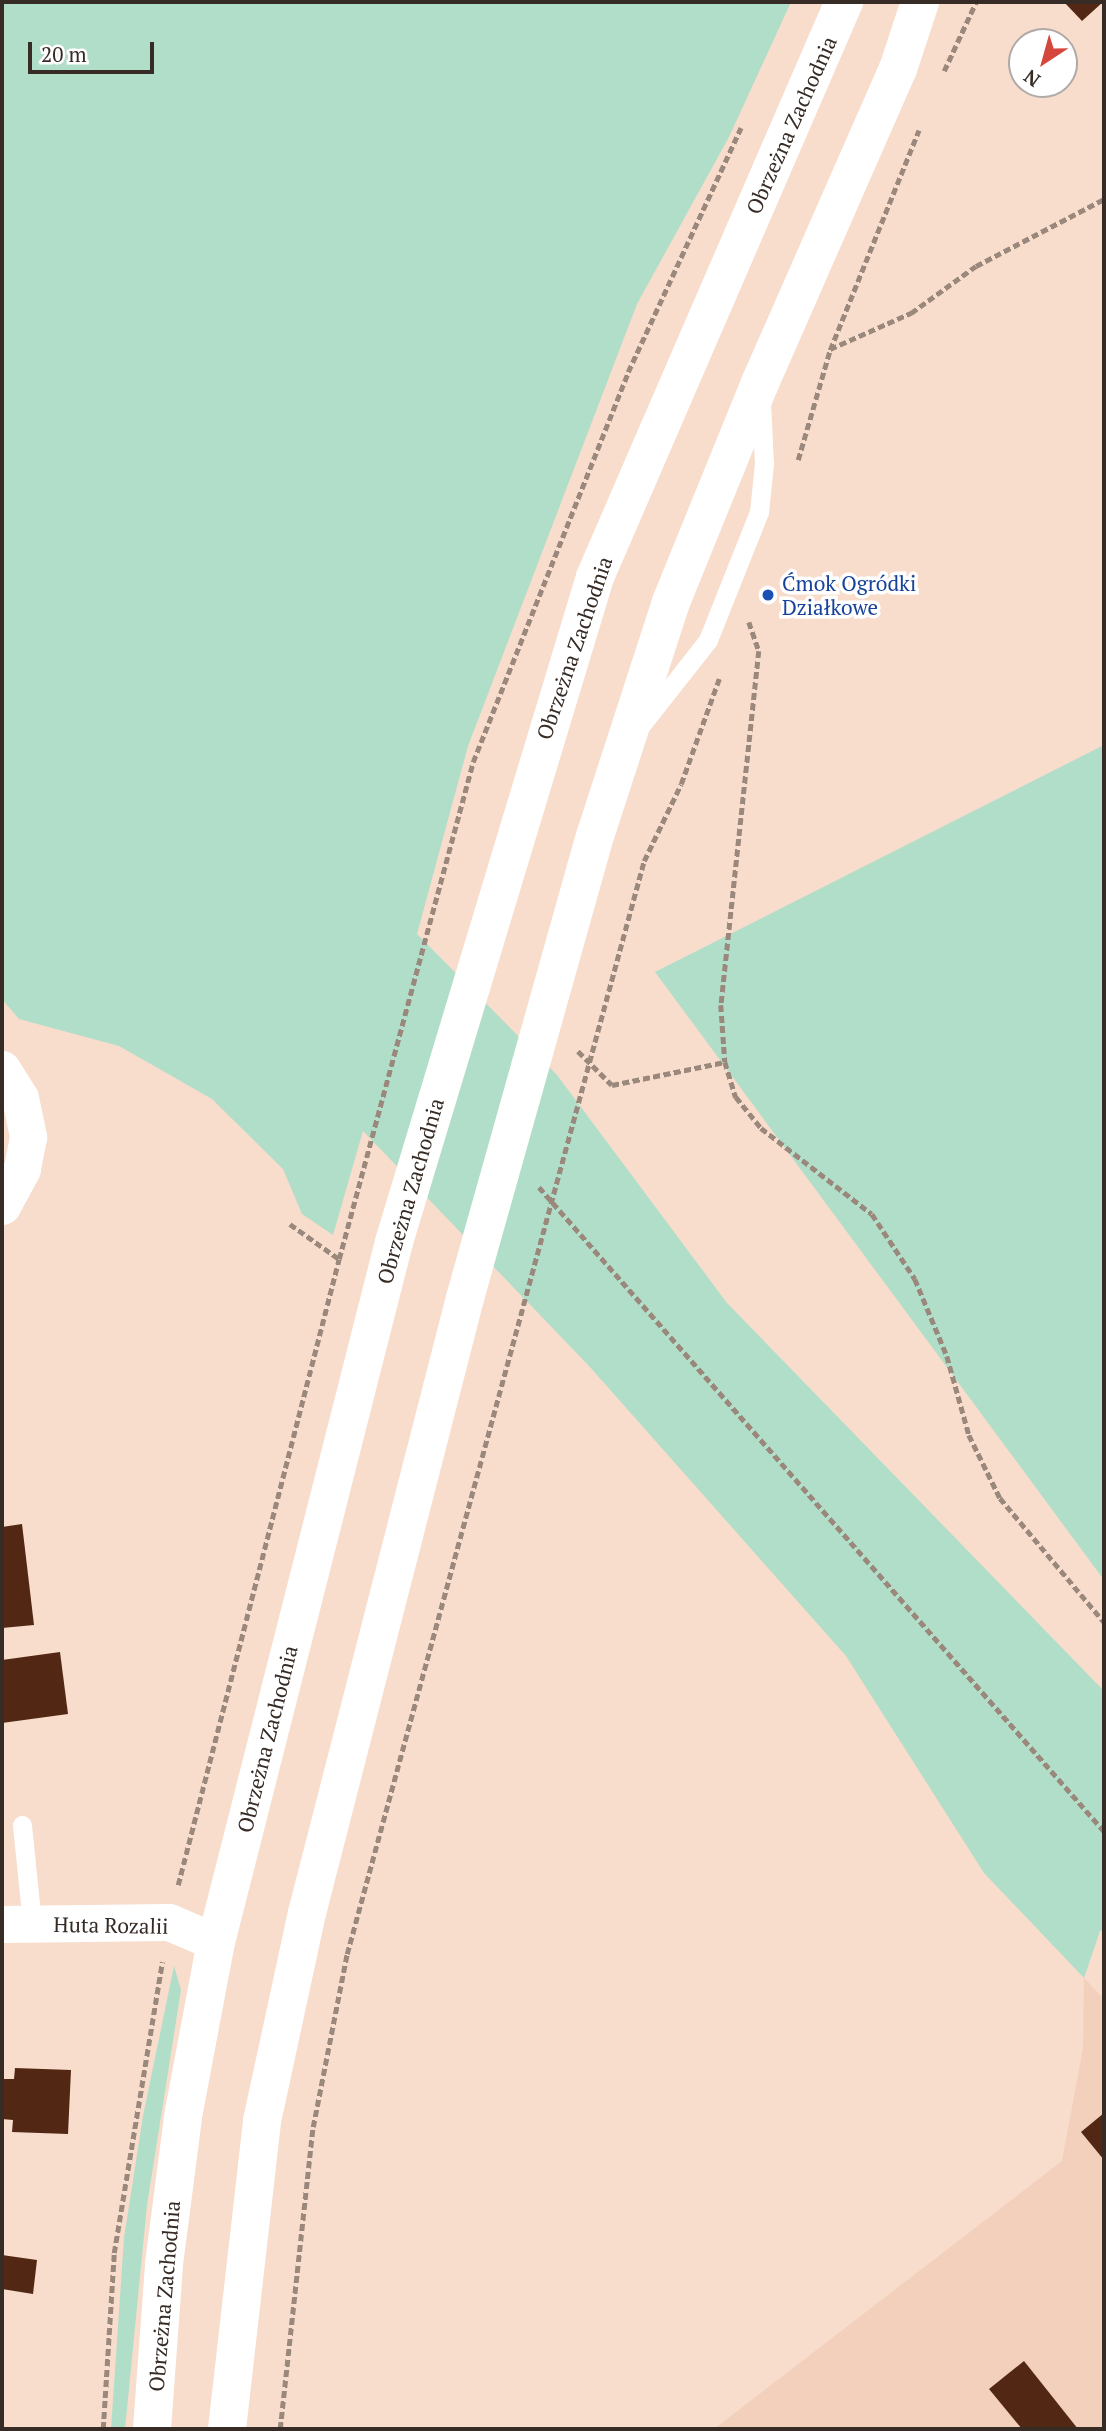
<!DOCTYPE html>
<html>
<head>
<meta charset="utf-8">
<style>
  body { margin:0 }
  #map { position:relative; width:1106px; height:2431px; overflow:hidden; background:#f8dccc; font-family:"PT Serif",serif }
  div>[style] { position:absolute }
  .built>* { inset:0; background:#f2d0bc }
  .green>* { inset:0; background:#b1dec8 }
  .building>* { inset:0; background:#522814 }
  .path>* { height:4.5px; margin-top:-2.25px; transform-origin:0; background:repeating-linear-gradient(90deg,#9b887c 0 7px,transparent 0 10.5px) }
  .service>* { height:19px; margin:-9.5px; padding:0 9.5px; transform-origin:9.5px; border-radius:9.5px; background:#fff }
  .minor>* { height:37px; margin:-18.5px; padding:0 18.5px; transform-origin:18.5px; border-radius:18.5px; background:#fff }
  .tertiary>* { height:38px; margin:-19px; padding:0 19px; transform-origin:19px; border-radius:19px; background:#fff }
  .dots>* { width:19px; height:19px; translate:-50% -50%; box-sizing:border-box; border:4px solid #fff; border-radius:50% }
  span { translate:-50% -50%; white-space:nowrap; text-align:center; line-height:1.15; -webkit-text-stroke:7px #fff; paint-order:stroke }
  .street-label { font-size:21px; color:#362b25 }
  .transit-label { font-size:21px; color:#164399 }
  .left { translate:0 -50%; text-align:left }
  .frame { position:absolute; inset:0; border:4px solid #362b25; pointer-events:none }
  .north { position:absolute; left:1008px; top:28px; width:70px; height:70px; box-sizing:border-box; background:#fff; border:2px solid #afaaa8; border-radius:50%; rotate:216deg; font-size:19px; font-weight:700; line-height:28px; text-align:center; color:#362b25 }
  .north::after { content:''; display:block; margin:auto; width:24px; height:32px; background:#d5473c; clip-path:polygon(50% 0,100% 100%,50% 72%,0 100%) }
  .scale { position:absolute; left:28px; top:42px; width:126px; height:32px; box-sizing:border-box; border:4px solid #362b25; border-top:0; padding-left:9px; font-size:21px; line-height:24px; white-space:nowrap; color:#362b25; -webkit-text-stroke:5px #fff; paint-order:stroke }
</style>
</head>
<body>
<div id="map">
  <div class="built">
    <i style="clip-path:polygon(1084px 1978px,1104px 1999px,1104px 2429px,714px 2429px,1062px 2161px,1083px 2049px)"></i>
  </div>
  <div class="green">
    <i style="clip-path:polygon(2px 2px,791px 2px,729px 137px,637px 304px,468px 746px,417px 934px,557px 1075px,727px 1303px,1104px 1691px,1104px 1930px,1100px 1931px,1084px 1978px,984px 1873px,846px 1656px,589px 1366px,363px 1131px,333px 1235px,302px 1214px,283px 1169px,212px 1099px,119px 1046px,19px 1019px,2px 999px)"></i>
    <i style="clip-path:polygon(1104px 745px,1104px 1580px,655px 972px)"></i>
    <i style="clip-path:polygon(174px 1966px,181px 1990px,147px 2205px,125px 2429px,111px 2429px,124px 2238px,143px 2116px)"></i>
  </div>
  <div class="building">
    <i style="clip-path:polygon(1064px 2px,1103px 2px,1082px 21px)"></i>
    <i style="clip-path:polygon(22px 1524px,34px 1625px,2px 1628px,2px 1527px)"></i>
    <i style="clip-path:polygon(60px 1652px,68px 1714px,2px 1723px,2px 1660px)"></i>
    <i style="clip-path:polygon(15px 2068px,71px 2070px,68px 2134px,12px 2132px,13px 2120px,2px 2119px,2px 2079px,14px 2079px)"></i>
    <i style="clip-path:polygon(1104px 2113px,1104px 2160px,1081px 2132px)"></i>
    <i style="clip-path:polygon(2px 2255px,37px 2260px,33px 2294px,2px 2289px)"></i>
    <i style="clip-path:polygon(1024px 2361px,1078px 2429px,1022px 2429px,989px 2389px)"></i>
  </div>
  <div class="path">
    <i style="left:944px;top:71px;width:76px;rotate:-65.1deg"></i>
    <i style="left:830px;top:349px;width:89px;rotate:-24deg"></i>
    <i style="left:911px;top:313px;width:80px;rotate:-35.9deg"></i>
    <i style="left:976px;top:266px;width:144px;rotate:-27.6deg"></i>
    <i style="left:798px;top:460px;width:115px;rotate:-73.8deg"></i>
    <i style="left:830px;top:350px;width:237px;rotate:-68deg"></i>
    <i style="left:749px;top:622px;width:31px;rotate:71deg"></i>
    <i style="left:759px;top:651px;width:356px;rotate:96.1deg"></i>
    <i style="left:721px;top:1005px;width:57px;rotate:86deg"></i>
    <i style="left:725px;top:1062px;width:37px;rotate:73deg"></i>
    <i style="left:736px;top:1097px;width:40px;rotate:51deg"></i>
    <i style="left:761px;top:1128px;width:140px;rotate:37.8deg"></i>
    <i style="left:872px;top:1214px;width:78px;rotate:56.5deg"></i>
    <i style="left:915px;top:1279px;width:83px;rotate:67.4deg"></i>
    <i style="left:947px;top:1356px;width:82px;rotate:74.4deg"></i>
    <i style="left:969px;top:1435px;width:70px;rotate:63.8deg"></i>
    <i style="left:1000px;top:1498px;width:162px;rotate:50deg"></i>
    <i style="left:578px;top:1051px;width:48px;rotate:45deg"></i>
    <i style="left:612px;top:1085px;width:115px;rotate:-11.5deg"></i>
    <i style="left:539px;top:1187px;width:857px;rotate:48.74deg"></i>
    <i style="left:290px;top:1224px;width:60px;rotate:35.5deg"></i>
    <i style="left:178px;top:1885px;width:646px;rotate:-75.58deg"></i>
    <i style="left:339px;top:1259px;width:515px;rotate:-74.91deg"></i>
    <i style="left:473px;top:762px;width:420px;rotate:-68.3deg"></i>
    <i style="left:628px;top:372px;width:269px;rotate:-65.2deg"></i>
    <i style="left:103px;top:2429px;width:176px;rotate:-86.4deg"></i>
    <i style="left:114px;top:2253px;width:295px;rotate:-80.6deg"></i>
    <i style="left:280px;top:2429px;width:304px;rotate:-83.8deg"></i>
    <i style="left:313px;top:2127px;width:176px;rotate:-78.9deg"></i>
    <i style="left:347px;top:1954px;width:1133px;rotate:-74.8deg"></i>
    <i style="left:644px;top:861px;width:85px;rotate:-64.3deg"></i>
    <i style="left:681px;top:784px;width:112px;rotate:-70.1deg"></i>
  </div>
  <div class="service">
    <i style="left:642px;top:724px;width:107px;rotate:-51.8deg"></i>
    <i style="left:708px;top:640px;width:138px;rotate:-68.3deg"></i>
    <i style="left:759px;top:512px;width:48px;rotate:-84.1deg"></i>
    <i style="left:764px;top:464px;width:62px;rotate:-92.8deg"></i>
    <i style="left:22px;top:1825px;width:99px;rotate:84.2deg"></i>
  </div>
  <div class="minor">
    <i style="left:2px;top:1069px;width:34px;rotate:58deg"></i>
    <i style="left:20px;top:1098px;width:40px;rotate:78deg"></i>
    <i style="left:28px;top:1137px;width:33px;rotate:101deg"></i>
    <i style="left:22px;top:1169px;width:42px;rotate:118.4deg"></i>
    <i style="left:2px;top:1924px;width:167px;rotate:-0.7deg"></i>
    <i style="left:169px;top:1922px;width:51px;rotate:23.1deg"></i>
  </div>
  <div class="tertiary">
    <i style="left:152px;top:2429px;width:165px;rotate:-85.8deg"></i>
    <i style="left:164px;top:2264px;width:154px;rotate:-82.6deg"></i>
    <i style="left:184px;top:2111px;width:172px;rotate:-79.3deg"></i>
    <i style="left:216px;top:1942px;width:722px;rotate:-75.73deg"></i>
    <i style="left:394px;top:1242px;width:695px;rotate:-73.18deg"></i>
    <i style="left:595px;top:577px;width:627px;rotate:-66.59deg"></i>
    <i style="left:227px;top:2429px;width:310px;rotate:-83.5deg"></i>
    <i style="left:262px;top:2121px;width:213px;rotate:-77.8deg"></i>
    <i style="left:307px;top:1913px;width:635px;rotate:-75.59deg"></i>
    <i style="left:465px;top:1298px;width:483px;rotate:-74.3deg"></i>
    <i style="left:596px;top:833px;width:243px;rotate:-72deg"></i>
    <i style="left:671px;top:602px;width:236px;rotate:-67.9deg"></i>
    <i style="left:760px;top:383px;width:343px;rotate:-66.3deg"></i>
    <i style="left:898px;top:69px;width:71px;rotate:-71.8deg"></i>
  </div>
  <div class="dots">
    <i style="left:768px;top:595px;background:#1a4fb4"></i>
  </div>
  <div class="street-label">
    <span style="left:791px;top:125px;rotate:-66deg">Obrzeżna Zachodnia</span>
    <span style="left:574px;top:648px;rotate:-71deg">Obrzeżna Zachodnia</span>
    <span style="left:410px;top:1191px;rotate:-74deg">Obrzeżna Zachodnia</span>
    <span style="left:267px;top:1739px;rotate:-76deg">Obrzeżna Zachodnia</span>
    <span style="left:111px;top:1925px;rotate:1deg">Huta Rozalii</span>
    <span style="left:164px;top:2296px;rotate:-85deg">Obrzeżna Zachodnia</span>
  </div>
  <div class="transit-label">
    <span class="left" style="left:782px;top:595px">Ćmok Ogródki<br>Działkowe</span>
  </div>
  <div class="frame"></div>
  <div class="north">N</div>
  <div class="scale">20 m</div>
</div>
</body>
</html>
